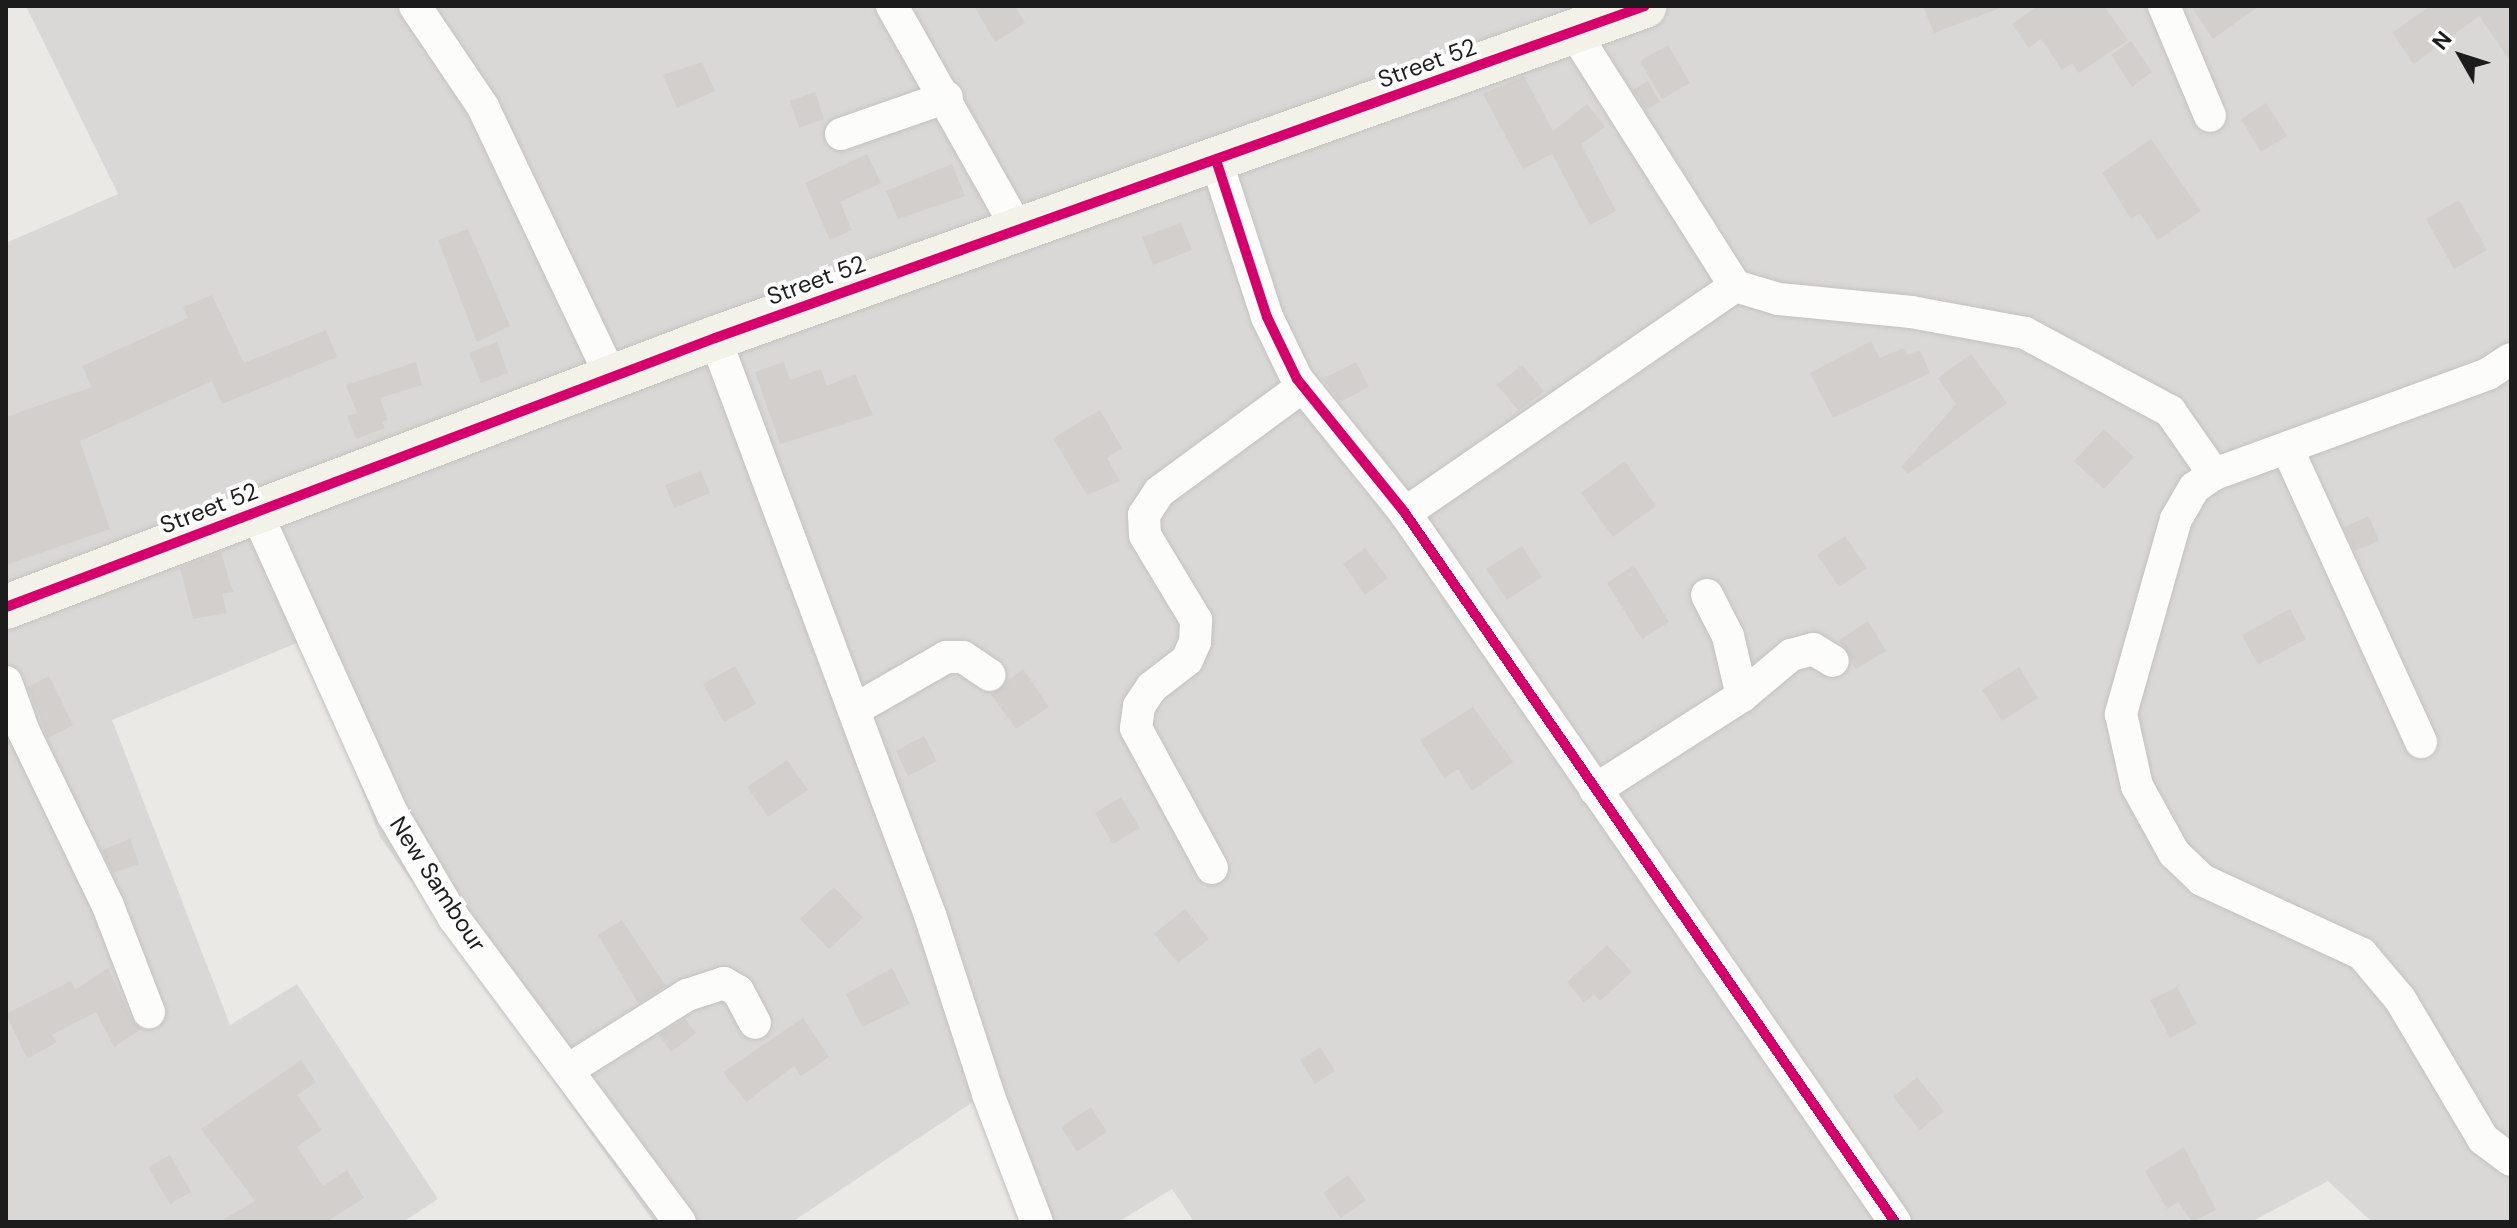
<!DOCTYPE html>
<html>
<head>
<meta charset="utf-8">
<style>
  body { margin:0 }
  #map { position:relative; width:2517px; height:1228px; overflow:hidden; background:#ebe9e5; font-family:"DM Sans",sans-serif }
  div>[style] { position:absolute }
  .residential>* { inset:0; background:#dad8d6 }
  .building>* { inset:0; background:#d2cfcc }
  .roads { filter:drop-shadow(0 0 2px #c3c2c1) drop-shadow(0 0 2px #c3c2c1) }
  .street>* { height:32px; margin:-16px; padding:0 16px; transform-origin:16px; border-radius:16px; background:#fcfcfb }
  .secondary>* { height:44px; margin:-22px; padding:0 22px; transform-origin:22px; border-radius:22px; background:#f2f2e9 }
  .cycleway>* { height:10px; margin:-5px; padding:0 5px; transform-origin:5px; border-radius:5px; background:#d6006c }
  span { translate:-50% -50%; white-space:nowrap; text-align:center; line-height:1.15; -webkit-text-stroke:8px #fff; paint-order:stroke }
  .street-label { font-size:24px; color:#1c1c1c }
  .frame { position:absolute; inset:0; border:8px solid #1c1c1c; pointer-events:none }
  .north { position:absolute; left:2421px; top:16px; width:80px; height:80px; -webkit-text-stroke:6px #fff; paint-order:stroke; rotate:309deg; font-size:22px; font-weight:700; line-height:32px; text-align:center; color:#1c1c1c }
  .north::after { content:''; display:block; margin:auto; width:28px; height:36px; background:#1c1c1c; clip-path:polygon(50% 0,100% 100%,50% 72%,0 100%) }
</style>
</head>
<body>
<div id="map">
  <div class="residential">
    <i style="clip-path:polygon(26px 6px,2511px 6px,2511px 1222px,2372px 1222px,2328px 1181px,2251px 1222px,1194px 1222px,1172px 1189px,1118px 1222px,1034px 1222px,973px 1102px,792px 1222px,654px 1222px,380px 837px,304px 640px,112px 720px,230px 1025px,297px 984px,438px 1199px,403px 1222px,6px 1222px,6px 243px,118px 194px)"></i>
  </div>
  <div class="building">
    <i style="clip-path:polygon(974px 6px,1015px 6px,1025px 23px,995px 42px)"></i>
    <i style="clip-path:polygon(1923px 6px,1999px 6px,2000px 8px,1934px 33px)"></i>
    <i style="clip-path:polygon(2038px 6px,2104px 6px,2128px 40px,2079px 73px,2072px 63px,2062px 70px,2041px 39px,2029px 48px,2012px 24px)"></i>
    <i style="clip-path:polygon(2191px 6px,2259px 6px,2213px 39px)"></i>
    <i style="clip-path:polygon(2430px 6px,2511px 6px,2511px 62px,2479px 16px,2414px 64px,2392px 33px)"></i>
    <i style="clip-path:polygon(2131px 41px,2152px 72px,2132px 87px,2111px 55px)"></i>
    <i style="clip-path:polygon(1668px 45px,1690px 83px,1662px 99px,1640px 61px)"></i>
    <i style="clip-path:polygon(702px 62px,715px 91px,677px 108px,663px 75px)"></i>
    <i style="clip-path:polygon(1524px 76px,1553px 131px,1587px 104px,1605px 127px,1581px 144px,1616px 211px,1590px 225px,1552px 154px,1523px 169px,1483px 94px)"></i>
    <i style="clip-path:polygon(1648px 81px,1660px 102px,1646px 110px,1633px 90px)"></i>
    <i style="clip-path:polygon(815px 92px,824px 119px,799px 128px,790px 101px)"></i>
    <i style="clip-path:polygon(2266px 103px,2287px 136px,2261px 152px,2241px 119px)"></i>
    <i style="clip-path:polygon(2151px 139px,2201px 211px,2158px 240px,2140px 213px,2131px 219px,2102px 173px)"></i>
    <i style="clip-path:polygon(867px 154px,881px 183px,840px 202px,852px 230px,830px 240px,805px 183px)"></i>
    <i style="clip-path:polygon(952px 164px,965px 196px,898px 219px,886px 191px)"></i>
    <i style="clip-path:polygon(2459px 200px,2487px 250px,2454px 269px,2426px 219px)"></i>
    <i style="clip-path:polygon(1181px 223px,1192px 250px,1153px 265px,1142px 237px)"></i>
    <i style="clip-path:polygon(468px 229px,510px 326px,477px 342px,438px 240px)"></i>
    <i style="clip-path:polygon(212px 295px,244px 363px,326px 330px,337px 357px,222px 404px,212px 381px,80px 441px,110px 529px,6px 565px,6px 417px,92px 387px,82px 366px,188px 318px,183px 307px)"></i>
    <i style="clip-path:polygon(1871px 341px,1880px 358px,1903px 348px,1907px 355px,1920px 350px,1930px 373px,1833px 418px,1810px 373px)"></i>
    <i style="clip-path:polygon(497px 342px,508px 373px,481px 383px,469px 353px)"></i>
    <i style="clip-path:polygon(1971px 354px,2007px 403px,1908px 474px,1901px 467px,1956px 404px,1938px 378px)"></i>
    <i style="clip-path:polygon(416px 362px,422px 385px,380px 398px,388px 420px,382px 422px,385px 428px,356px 439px,347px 416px,357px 413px,346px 385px)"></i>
    <i style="clip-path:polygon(784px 362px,790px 380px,821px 369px,827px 386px,855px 374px,873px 415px,780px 444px,755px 372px)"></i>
    <i style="clip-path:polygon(1356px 362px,1369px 387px,1340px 402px,1323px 379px)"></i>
    <i style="clip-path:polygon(1522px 365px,1544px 391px,1519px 411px,1497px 385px)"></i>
    <i style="clip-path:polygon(1100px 410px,1122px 448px,1107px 458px,1120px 481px,1087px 495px,1053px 438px)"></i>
    <i style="clip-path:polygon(2104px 429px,2134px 457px,2104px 489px,2074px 461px)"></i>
    <i style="clip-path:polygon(1625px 461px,1656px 506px,1613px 537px,1581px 493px)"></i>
    <i style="clip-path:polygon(701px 471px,710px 493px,674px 508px,665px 485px)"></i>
    <i style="clip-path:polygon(2369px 516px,2379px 541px,2355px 551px,2344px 527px)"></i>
    <i style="clip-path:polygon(1845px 536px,1867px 568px,1839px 587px,1817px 555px)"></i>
    <i style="clip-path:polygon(1522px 546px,1542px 577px,1507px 600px,1486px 569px)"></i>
    <i style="clip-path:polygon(1365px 548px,1388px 578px,1365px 595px,1343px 564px)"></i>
    <i style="clip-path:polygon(221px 552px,233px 592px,222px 594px,227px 613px,193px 619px,180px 568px)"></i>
    <i style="clip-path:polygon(1634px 565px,1669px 622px,1642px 639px,1607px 583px)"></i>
    <i style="clip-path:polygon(2290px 609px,2306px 639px,2258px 665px,2242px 635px)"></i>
    <i style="clip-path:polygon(1868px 621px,1886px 651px,1856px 669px,1839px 640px)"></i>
    <i style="clip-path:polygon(735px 666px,756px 704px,724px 722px,703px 684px)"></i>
    <i style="clip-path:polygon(2019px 667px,2038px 698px,2002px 721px,1982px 690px)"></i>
    <i style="clip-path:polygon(1023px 669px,1049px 707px,1016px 729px,991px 694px)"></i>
    <i style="clip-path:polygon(49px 676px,73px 725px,48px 738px,28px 687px)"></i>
    <i style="clip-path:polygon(1473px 707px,1513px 762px,1472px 791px,1458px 769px,1444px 778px,1420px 740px)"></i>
    <i style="clip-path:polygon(924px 736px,937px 761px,908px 776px,896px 751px)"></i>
    <i style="clip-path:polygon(787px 760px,808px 790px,768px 817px,747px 787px)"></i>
    <i style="clip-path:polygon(1121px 797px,1140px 828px,1113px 844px,1095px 813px)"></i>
    <i style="clip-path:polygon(130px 839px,139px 864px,113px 873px,102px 850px)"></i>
    <i style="clip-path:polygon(834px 887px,863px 918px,829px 949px,800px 919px)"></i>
    <i style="clip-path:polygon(1185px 909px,1209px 939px,1178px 963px,1154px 934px)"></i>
    <i style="clip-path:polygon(622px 920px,666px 986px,638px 1003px,598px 935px)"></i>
    <i style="clip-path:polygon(1607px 945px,1632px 972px,1600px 1001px,1594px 994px,1584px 1003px,1567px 982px)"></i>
    <i style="clip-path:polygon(108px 968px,132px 1020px,142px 1029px,114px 1047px,96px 1012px,52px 1035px,57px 1042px,27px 1059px,6px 1014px,71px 981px,75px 990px)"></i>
    <i style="clip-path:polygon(892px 968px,910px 1004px,862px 1027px,846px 994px)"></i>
    <i style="clip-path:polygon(2177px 987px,2197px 1024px,2170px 1038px,2150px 1000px)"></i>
    <i style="clip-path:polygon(803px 1018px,829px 1057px,801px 1076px,794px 1066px,746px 1102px,723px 1072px)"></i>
    <i style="clip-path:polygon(685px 1019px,696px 1033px,671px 1052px,659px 1035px)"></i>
    <i style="clip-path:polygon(1320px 1047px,1335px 1071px,1315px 1084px,1300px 1060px)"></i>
    <i style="clip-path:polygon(301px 1060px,316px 1082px,297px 1095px,322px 1130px,297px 1147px,323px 1186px,347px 1170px,364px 1198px,326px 1222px,219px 1222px,255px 1201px,201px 1129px)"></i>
    <i style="clip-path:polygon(1917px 1077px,1944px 1111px,1920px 1130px,1893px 1097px)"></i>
    <i style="clip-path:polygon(1091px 1107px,1107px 1132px,1077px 1152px,1061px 1127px)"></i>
    <i style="clip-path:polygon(2184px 1147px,2216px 1210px,2192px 1222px,2178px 1202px,2167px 1209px,2145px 1171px)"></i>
    <i style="clip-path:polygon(170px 1155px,191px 1192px,170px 1204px,148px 1167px)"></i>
    <i style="clip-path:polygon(1348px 1175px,1366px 1200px,1341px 1218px,1323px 1193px)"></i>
  </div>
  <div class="roads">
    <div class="street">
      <i style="left:415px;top:6px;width:122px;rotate:56deg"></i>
      <i style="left:483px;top:107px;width:301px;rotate:64.6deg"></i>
      <i style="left:892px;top:6px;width:255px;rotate:60.6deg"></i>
      <i style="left:2164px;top:6px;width:119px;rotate:67.3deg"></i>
      <i style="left:1574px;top:32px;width:301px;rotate:57.6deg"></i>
      <i style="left:1735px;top:286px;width:46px;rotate:16.5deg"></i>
      <i style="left:1779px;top:299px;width:133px;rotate:5.6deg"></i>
      <i style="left:1911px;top:312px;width:116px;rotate:10.4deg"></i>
      <i style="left:2025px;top:333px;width:165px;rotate:28.3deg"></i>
      <i style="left:2170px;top:411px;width:77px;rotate:55.1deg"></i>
      <i style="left:841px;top:134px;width:112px;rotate:-19.2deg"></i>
      <i style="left:1216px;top:160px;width:165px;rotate:72deg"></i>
      <i style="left:1267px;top:317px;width:69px;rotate:64.2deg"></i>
      <i style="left:1297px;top:379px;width:172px;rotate:51.1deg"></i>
      <i style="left:1405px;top:513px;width:862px;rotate:55.35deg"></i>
      <i style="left:715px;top:338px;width:616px;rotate:69.56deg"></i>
      <i style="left:930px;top:915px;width:188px;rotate:72deg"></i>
      <i style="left:988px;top:1094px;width:137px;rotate:69.1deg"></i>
      <i style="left:2511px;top:359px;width:27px;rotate:147deg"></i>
      <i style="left:2488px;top:374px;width:292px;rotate:159.9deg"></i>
      <i style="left:2214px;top:474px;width:24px;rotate:145deg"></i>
      <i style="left:2194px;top:488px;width:36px;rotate:120deg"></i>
      <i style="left:2176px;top:519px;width:203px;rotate:105.8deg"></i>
      <i style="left:2121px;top:714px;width:74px;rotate:77.5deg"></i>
      <i style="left:2137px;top:786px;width:77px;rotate:61.1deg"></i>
      <i style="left:2174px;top:853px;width:39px;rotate:44deg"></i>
      <i style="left:2202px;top:880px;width:176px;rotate:24.8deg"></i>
      <i style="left:2362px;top:954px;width:59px;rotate:49.8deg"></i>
      <i style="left:2400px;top:999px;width:163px;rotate:59.3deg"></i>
      <i style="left:2483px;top:1139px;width:35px;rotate:37deg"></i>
      <i style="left:2288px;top:450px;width:321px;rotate:65.5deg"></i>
      <i style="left:256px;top:512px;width:333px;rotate:65.7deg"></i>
      <i style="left:393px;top:815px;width:120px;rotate:59.4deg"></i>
      <i style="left:454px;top:918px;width:379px;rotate:53.4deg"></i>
      <i style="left:1405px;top:513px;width:401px;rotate:-34.5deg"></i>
      <i style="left:1707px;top:595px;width:46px;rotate:62.9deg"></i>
      <i style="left:1728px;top:636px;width:62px;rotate:76.9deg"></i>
      <i style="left:6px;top:682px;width:53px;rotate:70.2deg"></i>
      <i style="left:24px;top:732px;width:193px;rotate:64.2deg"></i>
      <i style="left:108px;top:906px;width:114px;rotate:68.9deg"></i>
      <i style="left:854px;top:710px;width:106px;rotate:-29.9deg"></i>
      <i style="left:946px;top:657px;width:17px"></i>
      <i style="left:963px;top:657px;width:32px;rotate:34deg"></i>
      <i style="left:1595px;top:790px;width:174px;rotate:-32.6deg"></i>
      <i style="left:1742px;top:696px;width:64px;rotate:-39.9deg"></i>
      <i style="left:1791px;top:655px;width:23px;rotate:-15deg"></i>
      <i style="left:1813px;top:649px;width:23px;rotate:31deg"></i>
      <i style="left:1212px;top:868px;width:159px;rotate:-118.5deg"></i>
      <i style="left:1136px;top:728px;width:22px;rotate:-82deg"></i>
      <i style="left:1139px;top:706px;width:23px;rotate:-56deg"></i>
      <i style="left:1152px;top:687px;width:44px;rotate:-37.6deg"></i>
      <i style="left:1187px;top:660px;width:20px;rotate:-66deg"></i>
      <i style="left:1195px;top:642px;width:22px;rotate:-87deg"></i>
      <i style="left:1196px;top:620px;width:99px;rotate:-121deg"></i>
      <i style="left:1145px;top:535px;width:20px;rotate:-93deg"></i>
      <i style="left:1144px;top:515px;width:27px;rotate:-57deg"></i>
      <i style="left:1159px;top:492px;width:177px;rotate:-36.3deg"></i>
      <i style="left:571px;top:1068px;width:137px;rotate:-32.2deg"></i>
      <i style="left:687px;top:995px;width:39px;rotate:-18deg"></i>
      <i style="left:724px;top:983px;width:16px;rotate:30deg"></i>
      <i style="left:738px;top:991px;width:36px;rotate:62deg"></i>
    </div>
    <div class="secondary">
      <i style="left:6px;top:607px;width:758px;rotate:-20.78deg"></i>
      <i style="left:715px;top:338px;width:987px;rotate:-19.65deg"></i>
    </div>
  </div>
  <div class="cycleway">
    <i style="left:1216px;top:160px;width:165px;rotate:72deg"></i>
    <i style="left:1267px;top:317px;width:69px;rotate:64.2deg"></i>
    <i style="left:1297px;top:379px;width:172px;rotate:51.1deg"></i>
    <i style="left:1405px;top:513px;width:862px;rotate:55.35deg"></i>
    <i style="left:6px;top:607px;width:758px;rotate:-20.78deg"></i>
    <i style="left:715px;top:338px;width:987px;rotate:-19.65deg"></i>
  </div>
  <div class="street-label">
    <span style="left:1427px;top:63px;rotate:-20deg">Street 52</span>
    <span style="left:816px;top:280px;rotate:-20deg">Street 52</span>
    <span style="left:209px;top:508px;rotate:-21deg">Street 52</span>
    <span style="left:438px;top:884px;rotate:57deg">New Sambour</span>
  </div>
  <div class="frame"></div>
  <div class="north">N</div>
</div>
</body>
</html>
